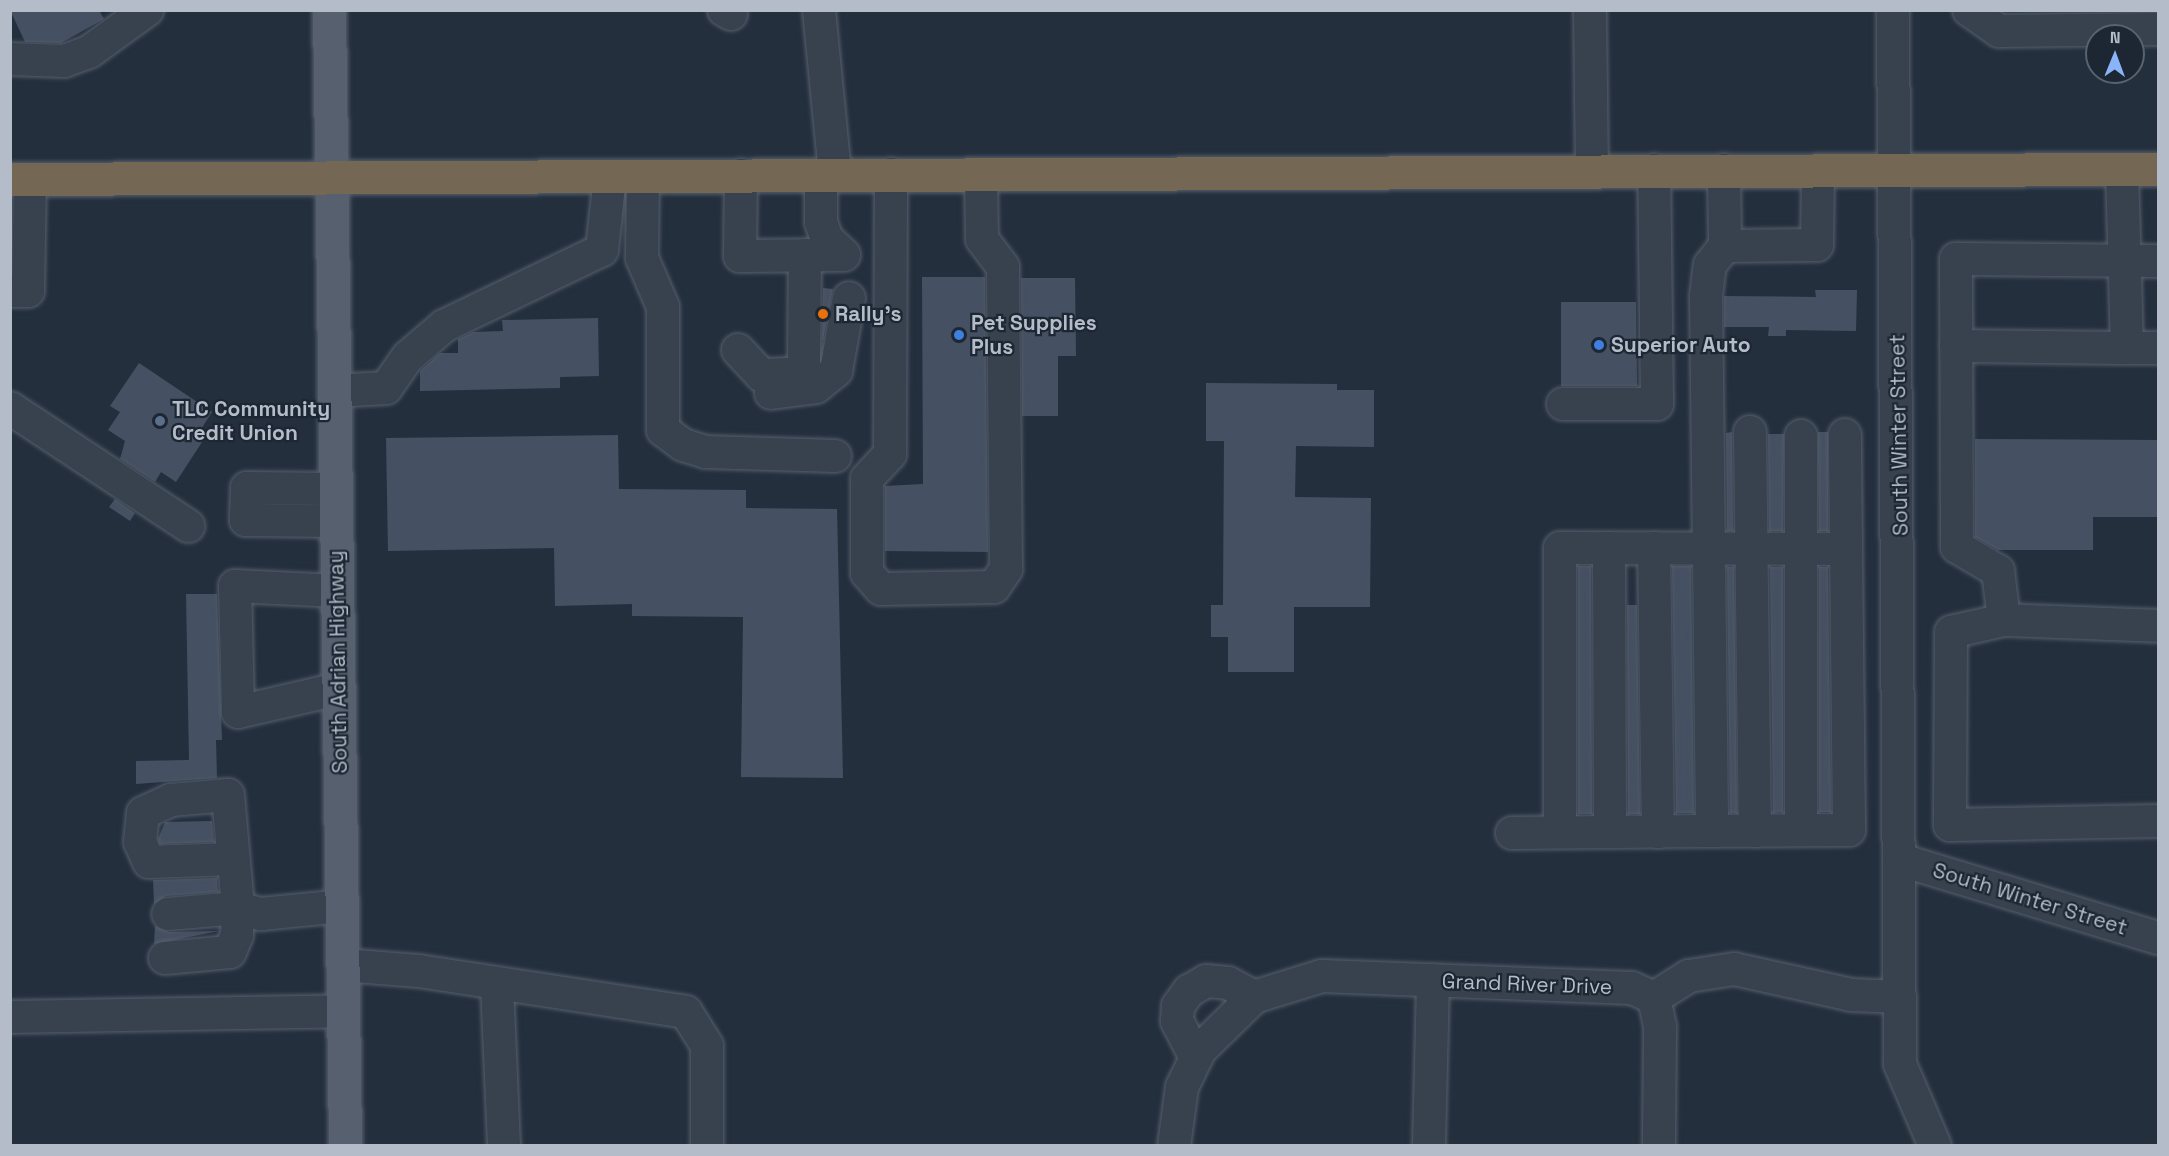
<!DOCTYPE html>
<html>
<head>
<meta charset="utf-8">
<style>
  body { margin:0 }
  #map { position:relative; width:2169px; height:1156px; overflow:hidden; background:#242f3e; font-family:"Space Grotesk",sans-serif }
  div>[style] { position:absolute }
  .building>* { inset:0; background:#455162 }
  .roads { filter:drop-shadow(0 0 2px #565f6c) drop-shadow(0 0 2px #565f6c) }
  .minor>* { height:32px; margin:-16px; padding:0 16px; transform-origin:16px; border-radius:16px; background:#38414e }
  .major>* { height:33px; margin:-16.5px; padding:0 16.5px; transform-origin:16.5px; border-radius:16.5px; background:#56606e }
  .highway>* { height:33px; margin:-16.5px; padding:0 16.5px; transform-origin:16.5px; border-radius:16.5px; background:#746855 }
  .dots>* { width:16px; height:16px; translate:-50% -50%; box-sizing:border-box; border:3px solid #1d2633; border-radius:50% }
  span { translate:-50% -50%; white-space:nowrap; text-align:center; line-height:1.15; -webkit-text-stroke:4.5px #1d2633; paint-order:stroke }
  .poi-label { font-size:21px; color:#b4bcc9; font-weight:700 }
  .left { translate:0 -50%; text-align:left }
  .street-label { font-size:21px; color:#b4bcc9 }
  .frame { position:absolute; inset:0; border:12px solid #b4bcc9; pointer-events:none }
  .north { position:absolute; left:2085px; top:24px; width:60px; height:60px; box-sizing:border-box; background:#1d2633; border:2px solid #59626f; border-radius:50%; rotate:1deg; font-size:16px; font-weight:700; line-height:24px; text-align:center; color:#b4bcc9 }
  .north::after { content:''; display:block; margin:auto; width:21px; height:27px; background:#8ab4f8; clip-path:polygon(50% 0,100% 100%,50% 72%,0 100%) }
</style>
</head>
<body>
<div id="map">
  <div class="building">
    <i style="clip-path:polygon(10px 10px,99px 10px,104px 19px,61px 43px,25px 42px)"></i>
    <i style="clip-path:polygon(922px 277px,985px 277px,988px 552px,885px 551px,885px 486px,923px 484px)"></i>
    <i style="clip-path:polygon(1021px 278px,1075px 278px,1076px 356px,1058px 356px,1058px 416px,1022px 416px)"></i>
    <i style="clip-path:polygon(823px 288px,833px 289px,823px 340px,822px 340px)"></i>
    <i style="clip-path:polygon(1815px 290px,1857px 290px,1856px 331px,1786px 330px,1786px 336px,1768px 336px,1769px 327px,1724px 327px,1724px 296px,1816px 297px)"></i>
    <i style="clip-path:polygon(1561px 302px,1636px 302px,1637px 386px,1561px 386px)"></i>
    <i style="clip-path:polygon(598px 318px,599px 376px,560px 377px,560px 388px,420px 391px,420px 371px,440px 353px,458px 353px,458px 339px,473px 332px,503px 331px,502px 320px)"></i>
    <i style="clip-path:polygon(139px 363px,212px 412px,198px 434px,204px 439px,176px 482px,161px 472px,155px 482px,120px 459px,125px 441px,108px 430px,120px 412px,110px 406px)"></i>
    <i style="clip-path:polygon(1206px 383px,1337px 384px,1337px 390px,1374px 390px,1374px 447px,1296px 446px,1295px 497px,1371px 498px,1370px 607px,1294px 607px,1294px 672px,1228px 672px,1228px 637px,1211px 637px,1211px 605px,1223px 605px,1224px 441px,1206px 441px)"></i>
    <i style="clip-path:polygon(1732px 432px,1733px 531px,1727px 531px,1726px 433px)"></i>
    <i style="clip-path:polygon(1818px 432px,1828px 432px,1828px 531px,1819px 531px)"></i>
    <i style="clip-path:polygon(1768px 434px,1784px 434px,1783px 531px,1769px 531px)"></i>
    <i style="clip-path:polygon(618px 435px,619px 489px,746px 490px,746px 508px,837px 509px,843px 778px,741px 777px,743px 617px,632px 616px,632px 604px,555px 606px,554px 548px,388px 551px,386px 438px)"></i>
    <i style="clip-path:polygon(1975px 439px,2158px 440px,2158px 517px,2093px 517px,2093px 550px,1998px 550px,1975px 537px)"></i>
    <i style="clip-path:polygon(115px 499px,135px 513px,130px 521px,109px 507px)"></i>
    <i style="clip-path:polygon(1578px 566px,1591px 566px,1592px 814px,1578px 814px)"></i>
    <i style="clip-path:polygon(1672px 566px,1691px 566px,1694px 813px,1676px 813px)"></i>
    <i style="clip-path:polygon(1727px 567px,1734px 567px,1737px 813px,1730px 813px)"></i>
    <i style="clip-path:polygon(1770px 567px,1783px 567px,1783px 812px,1773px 813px)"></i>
    <i style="clip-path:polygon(1819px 567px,1828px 567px,1831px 812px,1819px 812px)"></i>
    <i style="clip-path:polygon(186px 594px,217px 594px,222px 740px,216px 740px,217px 778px,136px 784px,136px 761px,189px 760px)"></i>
    <i style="clip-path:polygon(1627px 605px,1637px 605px,1640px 814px,1628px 814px)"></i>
    <i style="clip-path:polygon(212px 821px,214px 842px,160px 844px,158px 839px,165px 822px)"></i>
    <i style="clip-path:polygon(217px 878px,218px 892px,166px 896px,154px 904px,153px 880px)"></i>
    <i style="clip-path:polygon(155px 926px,169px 932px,219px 931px,154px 944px)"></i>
  </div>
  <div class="roads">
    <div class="minor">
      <i style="left:724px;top:10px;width:8px;rotate:30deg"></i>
      <i style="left:819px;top:10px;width:165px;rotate:84.4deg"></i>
      <i style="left:1590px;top:10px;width:159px;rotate:89.3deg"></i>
      <i style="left:1893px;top:10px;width:1054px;rotate:89.62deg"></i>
      <i style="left:1900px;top:1064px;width:89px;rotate:66.9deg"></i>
      <i style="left:1969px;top:10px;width:37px;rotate:35deg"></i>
      <i style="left:1999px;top:31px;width:159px;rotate:-0.7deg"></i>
      <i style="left:10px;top:59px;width:54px;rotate:2.1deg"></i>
      <i style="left:64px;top:61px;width:27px;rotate:-20deg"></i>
      <i style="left:89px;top:52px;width:72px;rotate:-35.9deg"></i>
      <i style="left:1724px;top:170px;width:76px;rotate:89.2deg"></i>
      <i style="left:1725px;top:246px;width:92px;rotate:-0.6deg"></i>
      <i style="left:1817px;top:245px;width:75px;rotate:-89.2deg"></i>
      <i style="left:891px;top:174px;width:280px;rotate:90.2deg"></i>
      <i style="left:890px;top:454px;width:34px;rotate:133deg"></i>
      <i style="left:867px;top:479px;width:94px;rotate:90deg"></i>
      <i style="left:867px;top:573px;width:21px;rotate:49deg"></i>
      <i style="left:881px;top:589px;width:113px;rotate:-1deg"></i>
      <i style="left:994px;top:587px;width:22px;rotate:-56deg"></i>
      <i style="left:1006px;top:569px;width:302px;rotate:-90.6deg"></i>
      <i style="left:1003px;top:267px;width:35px;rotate:-127deg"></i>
      <i style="left:982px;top:239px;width:65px;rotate:-90.9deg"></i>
      <i style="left:741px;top:175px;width:81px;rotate:90.7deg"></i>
      <i style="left:740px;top:256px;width:104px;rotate:-0.6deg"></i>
      <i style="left:821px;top:175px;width:47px;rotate:90deg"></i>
      <i style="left:821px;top:222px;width:18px;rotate:71deg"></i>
      <i style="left:827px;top:239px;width:23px;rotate:43deg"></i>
      <i style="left:643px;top:176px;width:82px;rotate:90.7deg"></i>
      <i style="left:642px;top:258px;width:53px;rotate:66.8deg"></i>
      <i style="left:663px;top:307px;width:123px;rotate:90deg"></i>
      <i style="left:663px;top:430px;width:25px;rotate:37deg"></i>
      <i style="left:683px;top:445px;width:24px;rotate:17deg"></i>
      <i style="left:706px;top:452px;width:129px;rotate:1.8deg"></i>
      <i style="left:2158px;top:261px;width:202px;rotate:-179.4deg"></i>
      <i style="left:1956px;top:259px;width:288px;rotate:89.8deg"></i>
      <i style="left:1957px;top:547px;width:48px;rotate:30.3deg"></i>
      <i style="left:1998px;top:571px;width:49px;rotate:83deg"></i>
      <i style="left:2004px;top:620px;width:54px;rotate:167.2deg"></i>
      <i style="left:1951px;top:632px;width:193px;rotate:90.3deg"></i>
      <i style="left:1950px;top:825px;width:208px;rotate:-1.1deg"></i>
      <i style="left:10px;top:291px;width:18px"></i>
      <i style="left:28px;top:291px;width:111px;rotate:-89deg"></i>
      <i style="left:1956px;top:346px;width:171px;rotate:0.7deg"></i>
      <i style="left:2127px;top:348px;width:179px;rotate:-91.6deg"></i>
      <i style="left:2127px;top:348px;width:31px"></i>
      <i style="left:738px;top:350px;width:34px;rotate:47deg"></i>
      <i style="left:761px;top:375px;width:35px;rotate:-2deg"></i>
      <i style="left:796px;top:374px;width:12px;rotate:-48deg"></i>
      <i style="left:804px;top:365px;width:110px;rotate:-89.5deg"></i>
      <i style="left:334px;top:391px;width:52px;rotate:-3.3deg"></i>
      <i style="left:386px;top:388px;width:38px;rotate:-55deg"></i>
      <i style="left:408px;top:357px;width:48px;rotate:-40.7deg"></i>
      <i style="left:444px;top:326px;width:175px;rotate:-25.7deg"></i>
      <i style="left:602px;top:250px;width:74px;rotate:-83.8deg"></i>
      <i style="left:771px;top:393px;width:45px;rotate:-7.6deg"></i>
      <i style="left:816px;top:387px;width:26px;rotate:-39deg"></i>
      <i style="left:836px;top:371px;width:74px;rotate:-79.9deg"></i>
      <i style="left:1563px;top:404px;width:94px"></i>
      <i style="left:1657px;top:404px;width:234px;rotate:-90.7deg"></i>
      <i style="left:10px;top:408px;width:214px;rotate:33.5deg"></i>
      <i style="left:1750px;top:432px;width:399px;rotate:89.3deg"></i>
      <i style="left:1801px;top:436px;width:394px;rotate:90deg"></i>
      <i style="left:335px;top:489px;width:88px;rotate:-179.3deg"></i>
      <i style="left:247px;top:488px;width:32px;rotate:92deg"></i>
      <i style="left:246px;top:520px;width:90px;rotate:0.6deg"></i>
      <i style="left:1609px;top:548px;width:284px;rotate:89.8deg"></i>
      <i style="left:1654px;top:548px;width:284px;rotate:89.2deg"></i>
      <i style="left:337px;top:591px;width:102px;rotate:-177.2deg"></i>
      <i style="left:235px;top:586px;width:126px;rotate:88.6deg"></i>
      <i style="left:238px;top:712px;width:103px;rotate:-13deg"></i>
      <i style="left:2004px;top:620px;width:154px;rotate:2.2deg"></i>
      <i style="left:1706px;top:831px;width:143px;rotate:-0.4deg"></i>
      <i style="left:1849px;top:830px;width:395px;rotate:-90.6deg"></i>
      <i style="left:1560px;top:832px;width:284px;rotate:-90deg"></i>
      <i style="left:1560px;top:548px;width:286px;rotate:0.2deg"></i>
      <i style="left:1512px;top:833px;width:194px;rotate:-0.6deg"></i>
      <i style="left:1706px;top:831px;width:11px;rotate:-56deg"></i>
      <i style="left:1712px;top:822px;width:526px;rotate:-90.65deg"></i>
      <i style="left:1706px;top:296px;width:31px;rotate:-83deg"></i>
      <i style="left:1710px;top:265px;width:24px;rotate:-52deg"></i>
      <i style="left:233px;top:859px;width:84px;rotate:178deg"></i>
      <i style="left:149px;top:862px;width:22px;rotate:-114deg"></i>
      <i style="left:140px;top:842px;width:29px;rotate:-84deg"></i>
      <i style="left:143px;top:813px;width:31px;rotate:-25deg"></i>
      <i style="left:171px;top:800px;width:57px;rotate:-5deg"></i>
      <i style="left:228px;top:795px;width:113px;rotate:84.9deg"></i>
      <i style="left:238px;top:908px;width:24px;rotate:15deg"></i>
      <i style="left:261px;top:914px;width:81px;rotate:-5.6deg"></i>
      <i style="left:1901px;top:860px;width:269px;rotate:16.9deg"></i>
      <i style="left:165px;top:958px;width:65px;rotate:-5.3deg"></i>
      <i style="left:230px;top:952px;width:18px;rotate:-68deg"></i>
      <i style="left:237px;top:935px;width:27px;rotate:-88deg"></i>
      <i style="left:238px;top:908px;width:70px;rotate:175.1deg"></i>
      <i style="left:343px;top:965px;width:76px;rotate:4.5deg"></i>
      <i style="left:419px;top:971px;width:270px;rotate:8.7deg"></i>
      <i style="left:686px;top:1012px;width:40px;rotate:58deg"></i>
      <i style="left:707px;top:1046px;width:100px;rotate:90deg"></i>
      <i style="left:497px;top:985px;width:161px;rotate:87.5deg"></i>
      <i style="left:1654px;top:998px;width:41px;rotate:-32.2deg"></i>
      <i style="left:1689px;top:976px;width:46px;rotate:-8.8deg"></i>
      <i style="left:1734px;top:969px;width:120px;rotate:12.5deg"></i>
      <i style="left:1851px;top:995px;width:49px;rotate:2.3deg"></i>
      <i style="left:10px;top:1017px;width:333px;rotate:-1deg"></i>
      <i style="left:1196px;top:1058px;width:42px;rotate:-117.2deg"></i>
      <i style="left:1177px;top:1021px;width:15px;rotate:-86deg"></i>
      <i style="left:1178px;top:1006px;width:19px;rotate:-54deg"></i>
      <i style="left:1189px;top:991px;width:20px;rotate:-30deg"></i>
      <i style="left:1206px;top:981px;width:22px;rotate:5deg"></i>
      <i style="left:1228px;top:983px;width:30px;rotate:28deg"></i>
      <i style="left:1174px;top:1146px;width:60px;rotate:-82.3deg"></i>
      <i style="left:1182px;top:1087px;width:41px;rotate:-64.1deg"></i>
      <i style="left:1200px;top:1050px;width:76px;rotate:-44.5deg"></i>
      <i style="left:1254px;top:997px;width:71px;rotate:-17.2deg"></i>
      <i style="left:1322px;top:976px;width:310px;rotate:2.2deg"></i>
      <i style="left:1632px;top:988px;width:24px;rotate:24deg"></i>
      <i style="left:1654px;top:998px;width:30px;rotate:78deg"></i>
      <i style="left:1660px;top:1027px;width:119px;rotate:90.5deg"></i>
      <i style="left:1429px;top:1146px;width:166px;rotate:-88.6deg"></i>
    </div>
    <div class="major">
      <i style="left:329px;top:10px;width:1136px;rotate:89.19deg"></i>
    </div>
    <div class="highway">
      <i style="left:10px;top:179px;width:2148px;rotate:-0.27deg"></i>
    </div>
  </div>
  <div class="dots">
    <i style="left:823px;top:314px;background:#e8710a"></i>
    <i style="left:959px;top:335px;background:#3f7fe0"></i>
    <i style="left:1599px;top:345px;background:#3f7fe0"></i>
    <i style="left:160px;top:421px;background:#5c6f8a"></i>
  </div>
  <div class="poi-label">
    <span class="left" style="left:835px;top:314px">Rally's</span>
    <span class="left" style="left:971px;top:335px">Pet Supplies<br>Plus</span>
    <span class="left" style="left:1611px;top:345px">Superior Auto</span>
    <span class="left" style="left:172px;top:421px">TLC Community<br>Credit Union</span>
  </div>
  <div class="street-label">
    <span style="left:1899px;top:435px;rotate:-91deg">South Winter Street</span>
    <span style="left:338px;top:662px;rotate:-91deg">South Adrian Highway</span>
    <span style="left:2030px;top:899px;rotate:17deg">South Winter Street</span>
    <span style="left:1527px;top:984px;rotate:2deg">Grand River Drive</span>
  </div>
  <div class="frame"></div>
  <div class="north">N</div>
</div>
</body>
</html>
